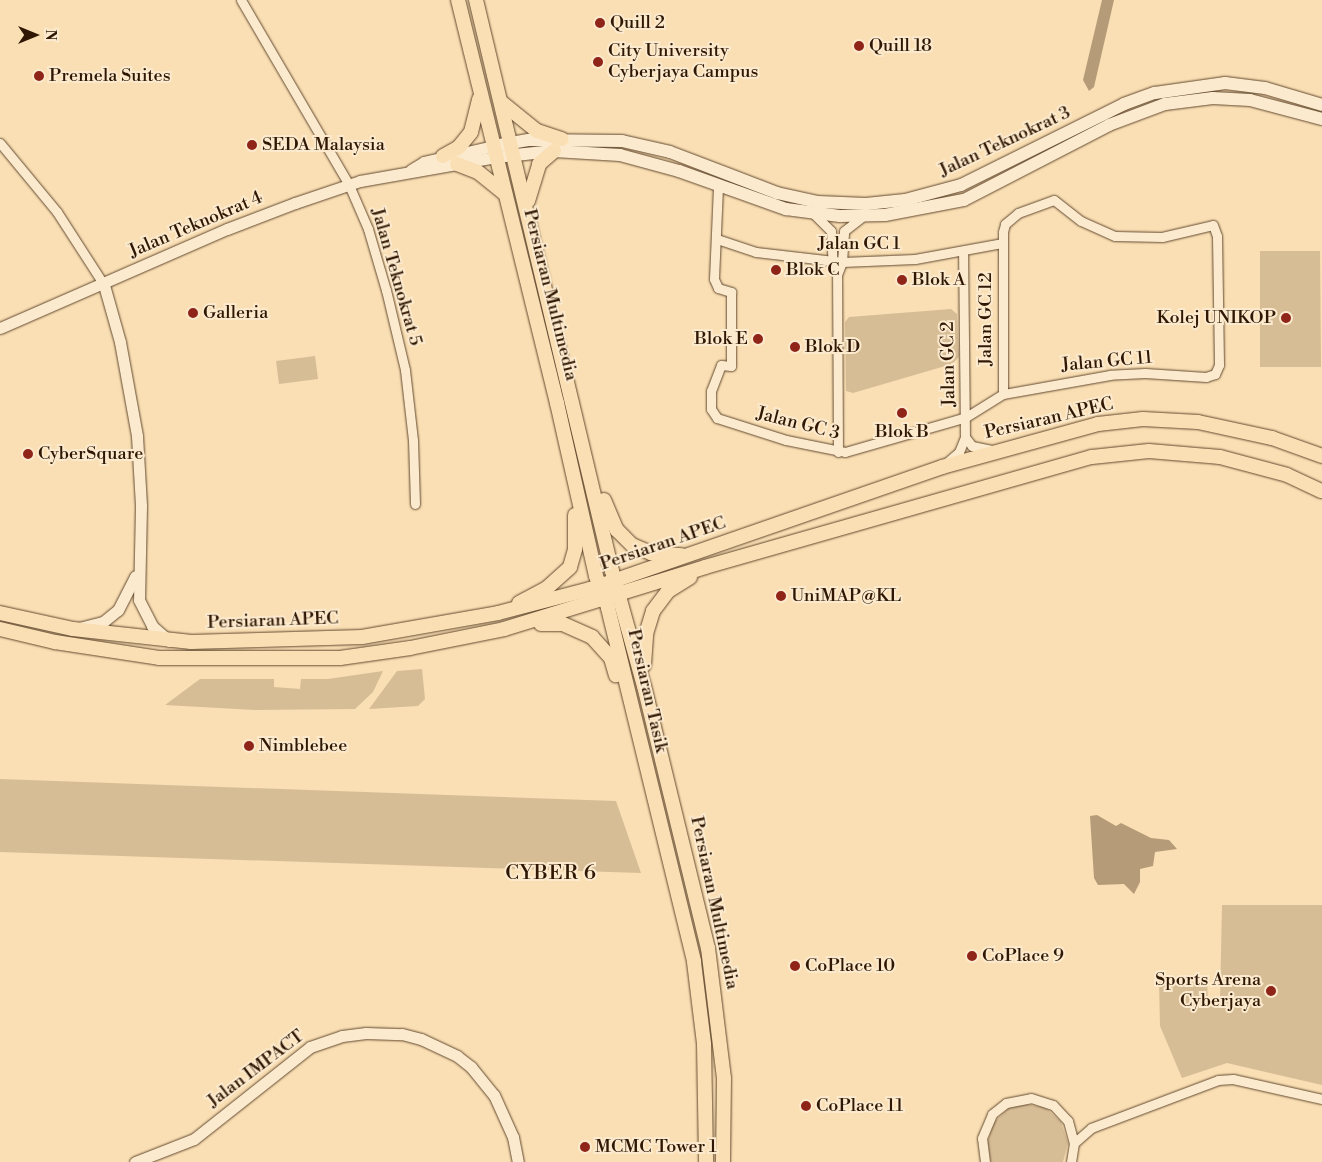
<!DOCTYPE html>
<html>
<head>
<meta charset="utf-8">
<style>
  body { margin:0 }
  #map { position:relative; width:1322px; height:1162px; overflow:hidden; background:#fadfb4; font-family:"Libre Bodoni",serif }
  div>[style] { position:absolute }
  .green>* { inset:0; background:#d7bd96 }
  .water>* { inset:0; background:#b59b78 }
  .roads { filter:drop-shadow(0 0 1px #62492f) drop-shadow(0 0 1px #62492f) }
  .minor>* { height:9px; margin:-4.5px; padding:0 4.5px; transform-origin:4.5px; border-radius:4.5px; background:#fceace }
  .tertiary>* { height:11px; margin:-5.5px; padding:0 5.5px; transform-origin:5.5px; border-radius:5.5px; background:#fceace }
  .secondary>* { height:12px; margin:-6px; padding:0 6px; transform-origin:6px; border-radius:6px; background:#fceace }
  .primary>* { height:14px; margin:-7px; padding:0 7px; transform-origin:7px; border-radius:7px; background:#fadfb4 }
  .dots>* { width:14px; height:14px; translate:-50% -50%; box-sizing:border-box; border:2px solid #fceace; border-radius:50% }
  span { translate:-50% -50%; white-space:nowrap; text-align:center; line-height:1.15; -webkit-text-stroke:4px #fceace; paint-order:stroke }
  .poi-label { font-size:18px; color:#2f1703 }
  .left { translate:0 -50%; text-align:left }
  .right { translate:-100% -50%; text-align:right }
  .street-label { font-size:18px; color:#2f1703 }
  .quarter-label { font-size:20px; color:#2f1703; letter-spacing:1px }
  .north { position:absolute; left:10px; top:10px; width:50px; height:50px; -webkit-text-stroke:4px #fceace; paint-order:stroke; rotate:90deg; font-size:14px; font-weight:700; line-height:20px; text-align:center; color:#2f1703 }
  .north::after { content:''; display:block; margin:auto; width:18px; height:22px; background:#2f1703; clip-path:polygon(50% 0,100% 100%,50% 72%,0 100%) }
</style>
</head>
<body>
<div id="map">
  <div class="green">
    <i style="clip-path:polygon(1260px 251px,1320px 251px,1321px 367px,1260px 367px)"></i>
    <i style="clip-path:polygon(951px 309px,957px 314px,959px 357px,952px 364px,853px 393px,846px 391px,845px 322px,849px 317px)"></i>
    <i style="clip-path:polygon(315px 356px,318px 379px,279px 384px,276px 361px)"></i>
    <i style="clip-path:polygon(422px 669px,425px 699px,418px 706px,369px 709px,397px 671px)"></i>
    <i style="clip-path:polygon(383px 671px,373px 692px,355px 709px,255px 710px,165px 705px,200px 679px,274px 679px,274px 687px,300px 689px,301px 679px,328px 679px)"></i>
    <i style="clip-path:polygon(0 779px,616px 801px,641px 873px,0 852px)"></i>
    <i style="clip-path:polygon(1222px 905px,1322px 905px,1322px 1085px,1227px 1063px,1182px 1078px,1160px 1026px,1159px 981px,1207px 982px,1208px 999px,1220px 999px)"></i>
    <i style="clip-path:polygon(1023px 1104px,1045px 1107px,1061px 1122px,1068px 1143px,1063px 1162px,991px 1162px,987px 1145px,993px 1123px,1009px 1108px)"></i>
  </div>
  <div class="water">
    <i style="clip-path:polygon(1102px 0,1114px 0,1094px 87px,1089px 91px,1083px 80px)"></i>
    <i style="clip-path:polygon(1097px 815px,1116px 826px,1121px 823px,1151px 838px,1169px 840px,1177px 849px,1155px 852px,1153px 866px,1140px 869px,1140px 882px,1134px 894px,1124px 884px,1098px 885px,1094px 878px,1090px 816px)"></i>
  </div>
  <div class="roads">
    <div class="minor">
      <i style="left:241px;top:0;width:214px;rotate:59.7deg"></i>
      <i style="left:349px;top:185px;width:48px;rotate:66.6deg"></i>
      <i style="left:368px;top:229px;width:64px;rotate:73.6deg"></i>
      <i style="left:386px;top:290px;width:82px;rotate:76.6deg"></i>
      <i style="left:405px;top:370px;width:70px;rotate:83.5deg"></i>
      <i style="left:413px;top:440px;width:64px;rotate:88.2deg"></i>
      <i style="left:0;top:143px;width:89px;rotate:50.4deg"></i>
      <i style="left:57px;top:212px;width:87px;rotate:57.2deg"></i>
      <i style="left:718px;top:187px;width:92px;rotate:92.5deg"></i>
      <i style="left:714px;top:279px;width:10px;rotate:66deg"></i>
      <i style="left:718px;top:288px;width:14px;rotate:17deg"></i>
      <i style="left:731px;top:292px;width:74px;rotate:90deg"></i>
      <i style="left:731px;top:366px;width:10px;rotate:-174deg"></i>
      <i style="left:721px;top:365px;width:28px;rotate:111deg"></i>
      <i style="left:711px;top:391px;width:18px;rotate:90deg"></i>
      <i style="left:711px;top:409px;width:11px;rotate:56deg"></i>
      <i style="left:717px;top:418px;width:72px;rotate:17.7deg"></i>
      <i style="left:786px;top:440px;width:60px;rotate:11.5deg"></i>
      <i style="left:845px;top:452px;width:126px;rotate:-16.1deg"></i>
      <i style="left:966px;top:417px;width:44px;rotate:-31.9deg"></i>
      <i style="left:1054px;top:200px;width:34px;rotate:38deg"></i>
      <i style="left:1081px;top:221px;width:37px;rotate:24deg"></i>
      <i style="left:1115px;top:236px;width:47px;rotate:1.2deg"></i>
      <i style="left:1162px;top:237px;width:52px;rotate:-13.2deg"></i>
      <i style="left:1213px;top:225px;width:12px;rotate:70deg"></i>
      <i style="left:1217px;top:236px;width:129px;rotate:89.1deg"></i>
      <i style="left:1219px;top:365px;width:10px;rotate:114deg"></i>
      <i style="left:1215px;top:374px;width:9px;rotate:162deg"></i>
      <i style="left:1206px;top:377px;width:61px;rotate:-176.2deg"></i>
      <i style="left:1145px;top:373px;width:35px;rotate:177deg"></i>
      <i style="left:1110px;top:375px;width:109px;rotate:169.9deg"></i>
      <i style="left:1003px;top:394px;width:162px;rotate:-90deg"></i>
      <i style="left:1003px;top:232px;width:8px;rotate:-76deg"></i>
      <i style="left:1005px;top:224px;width:17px;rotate:-40deg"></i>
      <i style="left:1018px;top:213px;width:38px;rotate:-20deg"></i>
      <i style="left:814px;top:214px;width:24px;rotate:45deg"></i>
      <i style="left:831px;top:231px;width:35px;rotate:87deg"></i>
      <i style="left:717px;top:239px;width:41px;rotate:18.4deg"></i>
      <i style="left:756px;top:252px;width:87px;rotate:6.6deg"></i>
      <i style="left:842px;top:262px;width:73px;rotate:-2.4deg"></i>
      <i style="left:915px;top:259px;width:88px;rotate:-10.4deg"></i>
      <i style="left:965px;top:437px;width:11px;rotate:52deg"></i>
      <i style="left:972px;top:446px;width:20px;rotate:11deg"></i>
      <i style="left:838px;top:452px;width:177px;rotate:-90.3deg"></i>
      <i style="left:837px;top:275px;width:14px;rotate:-69deg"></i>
      <i style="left:842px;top:262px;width:31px;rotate:-86deg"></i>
      <i style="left:844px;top:231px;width:24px;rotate:-38deg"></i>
      <i style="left:944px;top:465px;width:20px;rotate:-41deg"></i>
      <i style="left:959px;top:452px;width:16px;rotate:-68deg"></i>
      <i style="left:965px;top:437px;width:186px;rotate:-90.6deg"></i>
      <i style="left:1074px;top:1143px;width:23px;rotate:-41deg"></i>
      <i style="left:1091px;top:1128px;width:136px;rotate:-20.7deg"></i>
      <i style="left:1218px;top:1080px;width:15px;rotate:-4deg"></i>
      <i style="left:1233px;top:1079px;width:91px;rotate:12.7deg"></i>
      <i style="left:985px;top:1162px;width:24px;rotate:-97deg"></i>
      <i style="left:982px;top:1138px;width:26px;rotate:-67deg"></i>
      <i style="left:992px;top:1114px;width:18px;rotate:-38deg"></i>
      <i style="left:1006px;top:1103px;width:25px;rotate:-11deg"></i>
      <i style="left:1031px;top:1098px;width:23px;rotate:18deg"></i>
      <i style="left:1053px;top:1105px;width:22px;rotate:47deg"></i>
      <i style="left:1068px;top:1121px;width:23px;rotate:75deg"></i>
      <i style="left:1074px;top:1143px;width:19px;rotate:99deg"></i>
    </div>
    <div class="tertiary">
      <i style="left:411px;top:170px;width:15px;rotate:-32deg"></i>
      <i style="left:424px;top:162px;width:72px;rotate:-12.9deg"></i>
      <i style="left:104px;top:285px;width:59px;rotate:74.3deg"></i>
      <i style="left:120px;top:342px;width:96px;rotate:79.7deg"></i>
      <i style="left:137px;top:436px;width:70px;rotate:86.7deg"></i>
      <i style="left:141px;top:506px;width:94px;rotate:91.2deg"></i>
      <i style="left:139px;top:600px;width:29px;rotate:63deg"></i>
      <i style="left:152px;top:626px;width:23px;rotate:41deg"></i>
      <i style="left:0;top:328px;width:248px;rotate:-23.6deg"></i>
      <i style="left:227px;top:229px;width:73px;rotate:-20.9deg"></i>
      <i style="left:295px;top:203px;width:69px;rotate:-18.7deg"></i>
      <i style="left:360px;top:181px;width:138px;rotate:-10deg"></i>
      <i style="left:79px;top:628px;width:25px;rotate:-14deg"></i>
      <i style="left:103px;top:622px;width:19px;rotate:-39deg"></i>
      <i style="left:118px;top:610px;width:38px;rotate:-63deg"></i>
      <i style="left:135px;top:1162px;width:63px;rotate:-21.3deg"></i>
      <i style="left:194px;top:1139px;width:148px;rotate:-38.4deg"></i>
      <i style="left:310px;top:1047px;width:34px;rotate:-19deg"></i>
      <i style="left:342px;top:1036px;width:24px;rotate:-7deg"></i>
      <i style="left:366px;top:1033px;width:36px;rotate:2deg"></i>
      <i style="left:402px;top:1034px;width:20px;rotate:15deg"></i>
      <i style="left:421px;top:1039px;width:40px;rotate:25deg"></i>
      <i style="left:457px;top:1056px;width:18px;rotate:38deg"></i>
      <i style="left:471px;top:1067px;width:36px;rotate:51deg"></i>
      <i style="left:494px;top:1095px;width:46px;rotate:65.7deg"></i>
      <i style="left:513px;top:1137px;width:25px;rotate:79deg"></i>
    </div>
    <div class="secondary">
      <i style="left:494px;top:146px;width:36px;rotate:-10deg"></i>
      <i style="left:529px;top:140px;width:93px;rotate:0.6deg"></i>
      <i style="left:622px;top:141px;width:49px;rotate:12.9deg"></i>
      <i style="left:670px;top:152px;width:115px;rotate:21deg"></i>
      <i style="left:777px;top:193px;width:42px;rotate:12.4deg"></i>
      <i style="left:818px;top:202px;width:48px;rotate:2.4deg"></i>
      <i style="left:866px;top:204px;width:39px;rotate:-6deg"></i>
      <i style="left:905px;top:200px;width:58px;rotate:-15deg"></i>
      <i style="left:961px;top:185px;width:182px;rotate:-26.4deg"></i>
      <i style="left:1124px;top:104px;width:33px;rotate:-20deg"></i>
      <i style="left:1155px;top:93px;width:71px;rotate:-8.1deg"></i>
      <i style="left:1225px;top:83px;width:40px;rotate:7.1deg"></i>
      <i style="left:1265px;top:88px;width:59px;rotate:16.6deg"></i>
      <i style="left:496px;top:157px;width:58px;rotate:-5.9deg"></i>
      <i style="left:554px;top:151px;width:66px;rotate:3.5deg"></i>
      <i style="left:620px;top:155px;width:61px;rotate:15.2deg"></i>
      <i style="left:679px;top:171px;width:114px;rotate:19.6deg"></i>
      <i style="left:786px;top:209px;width:54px;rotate:7.4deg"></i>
      <i style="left:840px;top:216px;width:45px;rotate:-1.3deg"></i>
      <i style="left:885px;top:215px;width:80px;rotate:-10.8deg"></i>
      <i style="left:964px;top:200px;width:163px;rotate:-27.3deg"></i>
      <i style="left:1109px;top:125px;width:60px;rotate:-20.6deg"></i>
      <i style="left:1165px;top:104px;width:48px;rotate:-7.1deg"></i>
      <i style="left:1213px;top:98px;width:37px;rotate:3deg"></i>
      <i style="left:1250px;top:100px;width:74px;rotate:14.8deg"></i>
    </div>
    <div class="primary">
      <i style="left:458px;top:0;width:415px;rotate:76.2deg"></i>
      <i style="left:557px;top:403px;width:177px;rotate:77.3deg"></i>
      <i style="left:596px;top:576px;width:34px;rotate:69deg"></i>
      <i style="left:608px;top:608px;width:364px;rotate:76.3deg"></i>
      <i style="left:694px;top:962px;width:83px;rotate:83deg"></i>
      <i style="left:704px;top:1044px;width:118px;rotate:89deg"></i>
      <i style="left:476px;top:0;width:587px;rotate:76.6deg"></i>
      <i style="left:612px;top:571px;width:119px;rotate:74.5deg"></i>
      <i style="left:644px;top:686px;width:270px;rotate:76.3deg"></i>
      <i style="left:708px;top:948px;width:131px;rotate:83deg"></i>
      <i style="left:724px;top:1078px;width:84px;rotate:90.7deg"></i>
      <i style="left:501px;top:102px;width:46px;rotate:38.9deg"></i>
      <i style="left:537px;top:131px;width:26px;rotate:18deg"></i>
      <i style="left:443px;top:156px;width:18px;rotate:-29deg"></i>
      <i style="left:459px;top:147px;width:19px;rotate:-51deg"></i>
      <i style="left:471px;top:132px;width:34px;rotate:-76deg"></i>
      <i style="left:457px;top:164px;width:22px;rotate:21deg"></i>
      <i style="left:478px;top:172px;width:35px;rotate:39deg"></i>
      <i style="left:528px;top:201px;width:39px;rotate:-73deg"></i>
      <i style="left:539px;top:164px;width:20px;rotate:-41deg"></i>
      <i style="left:604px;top:500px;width:33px;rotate:67deg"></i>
      <i style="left:617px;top:530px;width:21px;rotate:45deg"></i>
      <i style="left:632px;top:545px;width:21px;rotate:23deg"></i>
      <i style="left:651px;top:553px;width:31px;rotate:4deg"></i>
      <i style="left:519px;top:603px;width:32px;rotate:-28deg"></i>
      <i style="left:547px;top:588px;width:31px;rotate:-42deg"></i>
      <i style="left:570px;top:567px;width:19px;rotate:-74deg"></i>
      <i style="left:575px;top:549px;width:34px;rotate:-90deg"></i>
      <i style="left:0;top:613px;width:75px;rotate:12.4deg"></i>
      <i style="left:73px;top:629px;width:119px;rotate:6.3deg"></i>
      <i style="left:191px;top:642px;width:171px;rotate:-1.7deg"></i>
      <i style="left:362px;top:637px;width:138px;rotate:-10deg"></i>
      <i style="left:498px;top:613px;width:95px;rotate:-14.6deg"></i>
      <i style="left:590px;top:589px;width:373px;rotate:-19.1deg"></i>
      <i style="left:942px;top:467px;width:162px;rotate:-15.4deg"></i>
      <i style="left:1098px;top:424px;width:45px;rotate:-6.3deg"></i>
      <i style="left:1143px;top:419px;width:55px;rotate:3.1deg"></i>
      <i style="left:1198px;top:422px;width:76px;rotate:12.2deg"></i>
      <i style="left:1272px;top:438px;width:53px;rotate:19.8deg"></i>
      <i style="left:541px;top:624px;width:22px"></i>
      <i style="left:563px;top:624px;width:32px;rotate:24deg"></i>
      <i style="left:592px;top:637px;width:28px;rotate:48deg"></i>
      <i style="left:611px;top:658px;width:18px;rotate:74deg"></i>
      <i style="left:0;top:629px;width:57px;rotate:13.3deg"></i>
      <i style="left:55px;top:642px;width:105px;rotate:8.7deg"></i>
      <i style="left:159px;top:658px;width:181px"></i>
      <i style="left:340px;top:658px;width:71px;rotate:-8.1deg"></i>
      <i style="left:410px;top:648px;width:96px;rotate:-11.4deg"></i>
      <i style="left:504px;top:629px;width:210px;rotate:-17.1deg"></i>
      <i style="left:705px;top:567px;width:402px;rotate:-15.9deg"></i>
      <i style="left:1092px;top:457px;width:57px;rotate:-6deg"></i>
      <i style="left:1149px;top:451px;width:71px;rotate:4.8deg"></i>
      <i style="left:1220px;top:457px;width:69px;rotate:15deg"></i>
      <i style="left:1287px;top:475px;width:38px;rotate:25deg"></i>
      <i style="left:644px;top:665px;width:31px;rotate:-86deg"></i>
      <i style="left:646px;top:634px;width:24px;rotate:-73deg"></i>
      <i style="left:653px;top:611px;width:25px;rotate:-53deg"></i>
      <i style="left:668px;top:591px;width:26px;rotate:-32deg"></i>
    </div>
  </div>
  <div class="dots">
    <i style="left:600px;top:23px;background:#8f2418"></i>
    <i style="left:859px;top:46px;background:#8f2418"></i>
    <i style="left:598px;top:62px;background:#8f2418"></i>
    <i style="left:39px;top:76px;background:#8f2418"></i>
    <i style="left:252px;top:145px;background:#8f2418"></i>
    <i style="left:776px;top:270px;background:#8f2418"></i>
    <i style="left:902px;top:280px;background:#8f2418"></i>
    <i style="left:193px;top:313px;background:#8f2418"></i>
    <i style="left:1286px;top:318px;background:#8f2418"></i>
    <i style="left:758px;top:339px;background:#8f2418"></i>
    <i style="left:795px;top:347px;background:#8f2418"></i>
    <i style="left:902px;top:413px;background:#8f2418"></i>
    <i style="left:28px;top:454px;background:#8f2418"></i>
    <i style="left:781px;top:596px;background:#8f2418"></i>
    <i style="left:249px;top:746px;background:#8f2418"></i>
    <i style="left:972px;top:956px;background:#8f2418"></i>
    <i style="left:795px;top:966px;background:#8f2418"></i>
    <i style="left:1271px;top:991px;background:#8f2418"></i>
    <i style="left:806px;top:1106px;background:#8f2418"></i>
    <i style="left:585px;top:1147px;background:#8f2418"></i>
  </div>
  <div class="poi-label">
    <span class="left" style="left:610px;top:23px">Quill 2</span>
    <span class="left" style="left:869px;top:46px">Quill 18</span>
    <span class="left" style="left:608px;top:62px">City University<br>Cyberjaya Campus</span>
    <span class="left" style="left:49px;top:76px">Premela Suites</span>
    <span class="left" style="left:262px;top:145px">SEDA Malaysia</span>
    <span class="left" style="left:786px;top:270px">Blok C</span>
    <span class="left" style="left:912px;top:280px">Blok A</span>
    <span class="left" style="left:203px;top:313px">Galleria</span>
    <span class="right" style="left:1276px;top:318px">Kolej UNIKOP</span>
    <span class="right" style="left:748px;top:339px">Blok E</span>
    <span class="left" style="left:805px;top:347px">Blok D</span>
    <span style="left:902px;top:432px">Blok B</span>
    <span class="left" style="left:38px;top:454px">CyberSquare</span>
    <span class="left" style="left:791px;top:596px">UniMAP@KL</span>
    <span class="left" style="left:259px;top:746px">Nimblebee</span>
    <span class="left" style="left:982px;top:956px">CoPlace 9</span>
    <span class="left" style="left:805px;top:966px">CoPlace 10</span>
    <span class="right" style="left:1261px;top:991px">Sports Arena<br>Cyberjaya</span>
    <span class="left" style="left:816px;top:1106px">CoPlace 11</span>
    <span class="left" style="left:595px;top:1147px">MCMC Tower 1</span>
  </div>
  <div class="street-label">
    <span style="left:1005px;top:142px;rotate:-25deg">Jalan Teknokrat 3</span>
    <span style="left:196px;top:225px;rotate:-23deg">Jalan Teknokrat 4</span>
    <span style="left:859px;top:244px">Jalan GC 1</span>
    <span style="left:396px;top:277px;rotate:74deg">Jalan Teknokrat 5</span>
    <span style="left:550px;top:295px;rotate:76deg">Persiaran Multimedia</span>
    <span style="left:986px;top:319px;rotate:-90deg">Jalan GC 12</span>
    <span style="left:1107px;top:362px;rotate:-5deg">Jalan GC 11</span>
    <span style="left:949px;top:364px;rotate:-91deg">Jalan GC 2</span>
    <span style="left:1049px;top:419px;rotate:-13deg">Persiaran APEC</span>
    <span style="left:798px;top:424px;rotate:14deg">Jalan GC 3</span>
    <span style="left:663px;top:544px;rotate:-19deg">Persiaran APEC</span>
    <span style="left:273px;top:621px;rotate:-2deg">Persiaran APEC</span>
    <span style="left:647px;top:691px;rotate:77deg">Persiaran Tasik</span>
    <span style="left:714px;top:903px;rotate:78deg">Persiaran Multimedia</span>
    <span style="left:256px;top:1069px;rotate:-37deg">Jalan IMPACT</span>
  </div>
  <div class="quarter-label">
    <span style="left:551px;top:873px">CYBER 6</span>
  </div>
  <div class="north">N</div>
</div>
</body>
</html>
